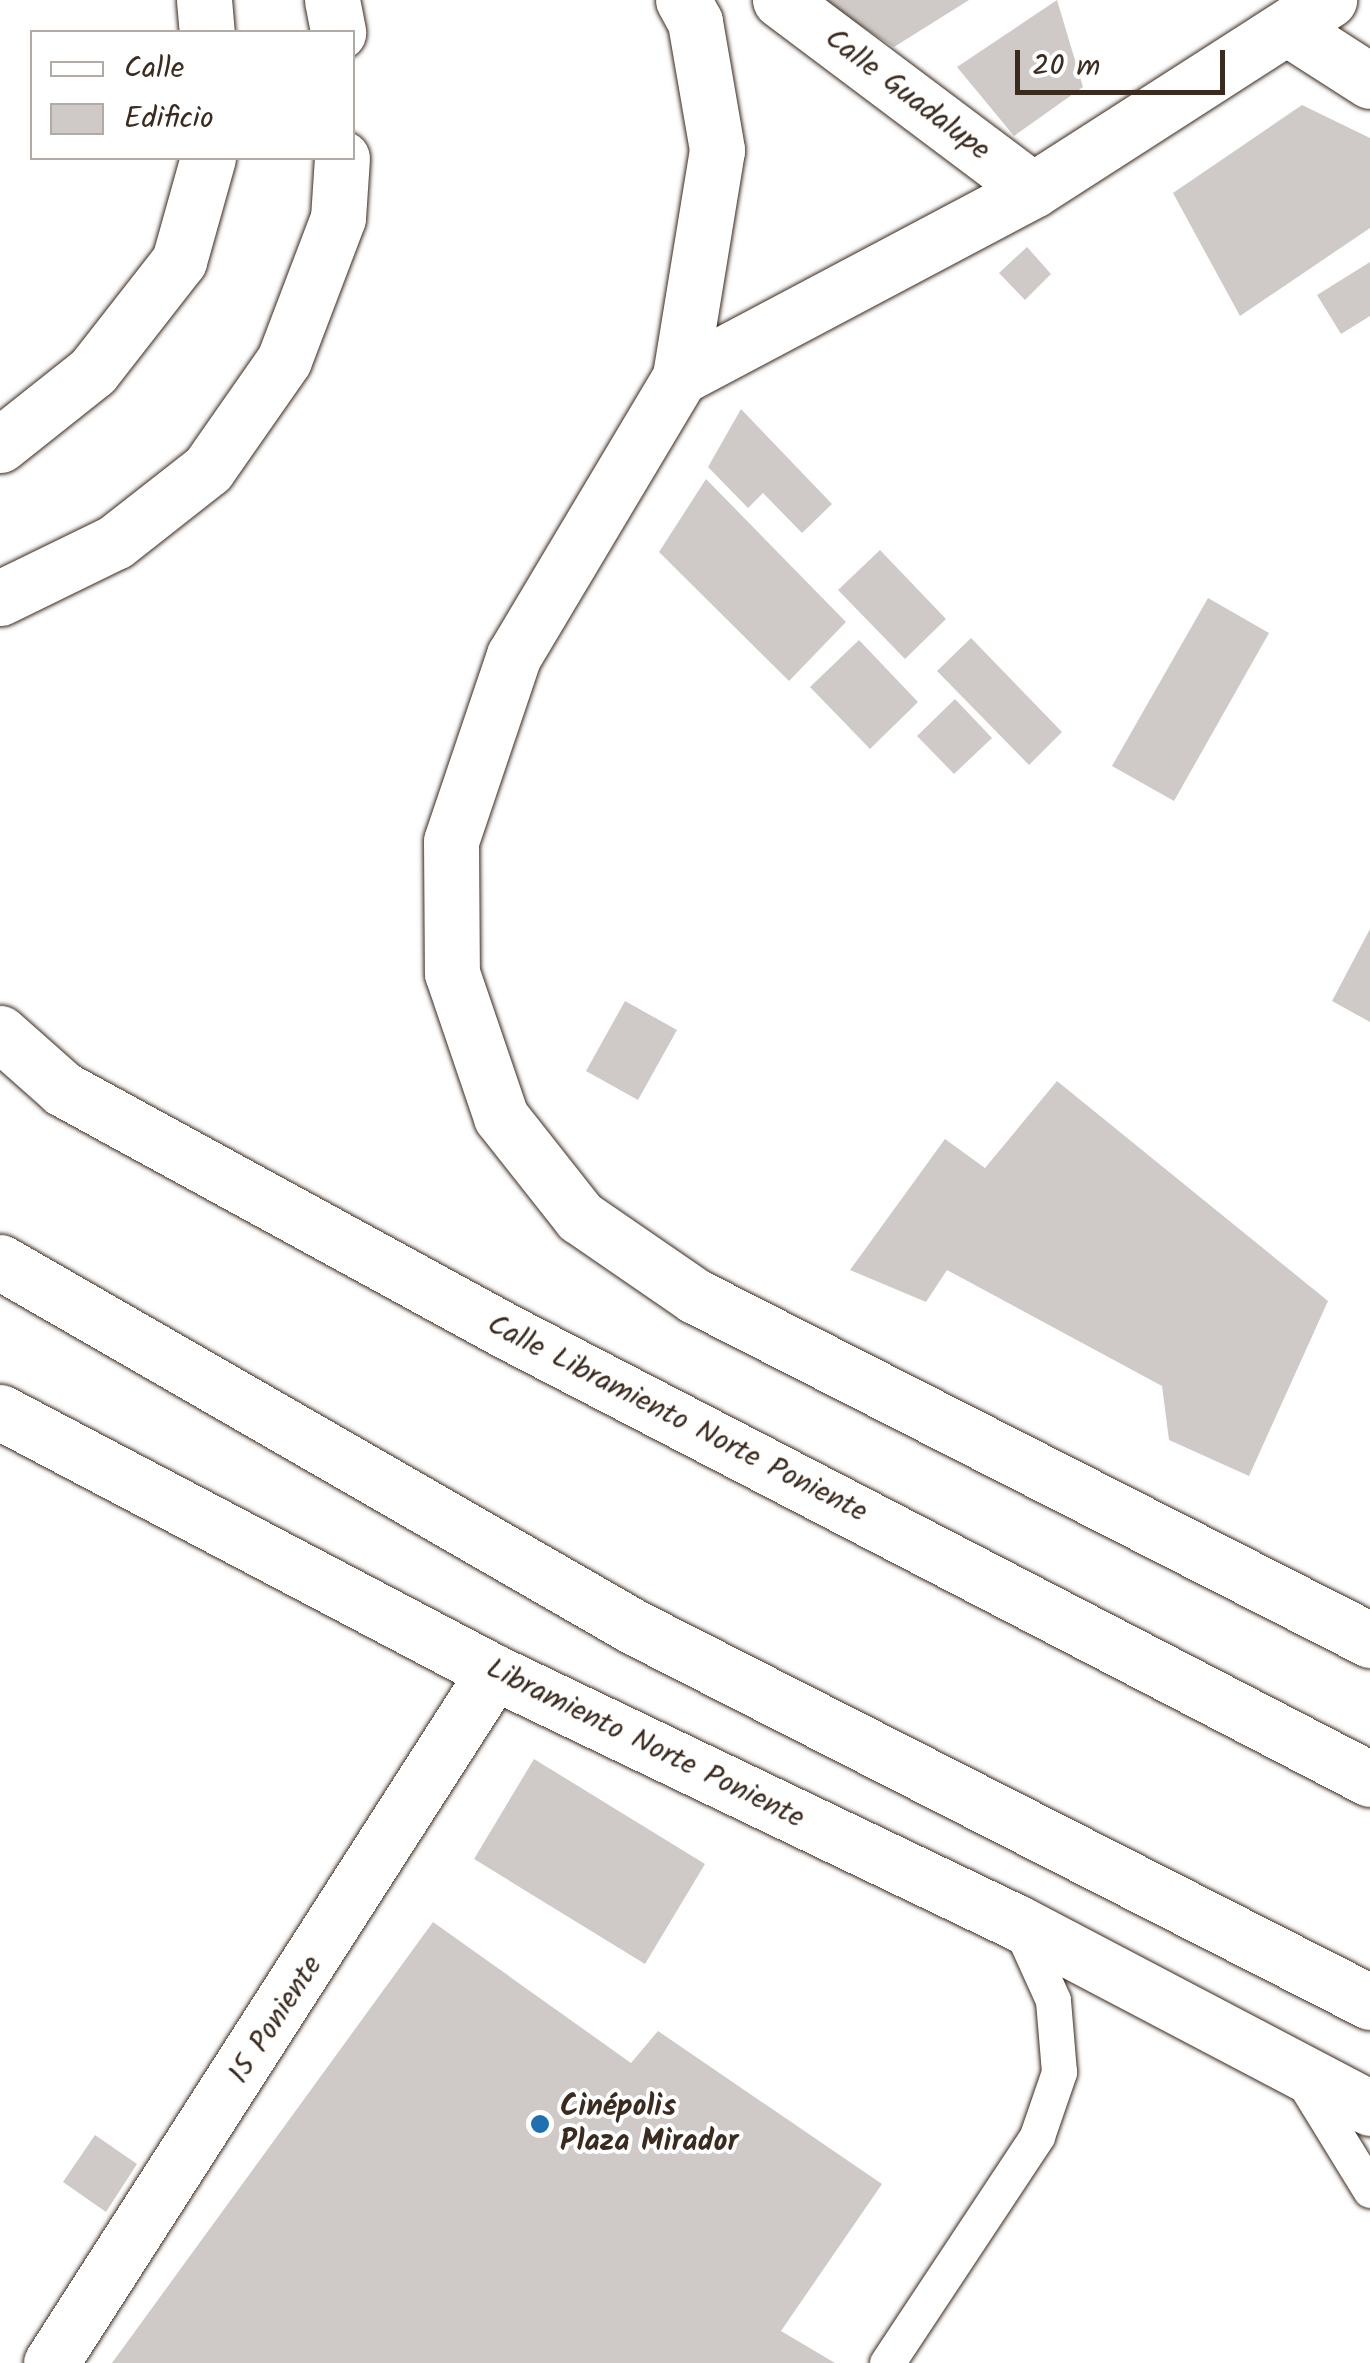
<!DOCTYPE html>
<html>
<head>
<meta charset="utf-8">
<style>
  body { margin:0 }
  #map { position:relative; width:1370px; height:2363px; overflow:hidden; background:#fff; font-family:Kalam,sans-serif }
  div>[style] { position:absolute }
  .building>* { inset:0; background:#cfcac7 }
  .roads { filter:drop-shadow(0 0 2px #3b2a1e) drop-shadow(0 0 2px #3b2a1e) }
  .service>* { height:35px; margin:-17.5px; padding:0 17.5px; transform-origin:17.5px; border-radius:17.5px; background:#fff }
  .minor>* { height:55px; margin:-27.5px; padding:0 27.5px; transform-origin:27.5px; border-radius:27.5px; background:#fff }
  .tertiary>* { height:55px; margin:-27.5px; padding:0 27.5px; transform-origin:27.5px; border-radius:27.5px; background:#fff }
  .trunk>* { height:55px; margin:-27.5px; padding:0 27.5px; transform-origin:27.5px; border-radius:27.5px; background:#fff }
  .dots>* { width:28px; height:28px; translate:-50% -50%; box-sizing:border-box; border:5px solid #fff; border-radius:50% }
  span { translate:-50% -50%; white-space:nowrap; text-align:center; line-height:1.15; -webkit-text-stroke:8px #fff; paint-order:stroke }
  .street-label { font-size:30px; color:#3b2a1e }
  .poi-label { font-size:30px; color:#3b2a1e; font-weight:700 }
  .left { translate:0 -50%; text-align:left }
  .legend { position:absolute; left:30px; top:30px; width:325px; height:130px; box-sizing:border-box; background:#fff; border:2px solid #b1aaa5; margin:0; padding:12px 18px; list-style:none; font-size:30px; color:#3b2a1e }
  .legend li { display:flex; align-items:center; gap:20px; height:50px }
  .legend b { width:50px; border:2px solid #b1aaa5 }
  .scale { position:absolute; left:1015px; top:50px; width:210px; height:45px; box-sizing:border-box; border:5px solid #3b2a1e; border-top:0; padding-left:12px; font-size:30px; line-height:35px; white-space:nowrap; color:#3b2a1e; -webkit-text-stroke:8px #fff; paint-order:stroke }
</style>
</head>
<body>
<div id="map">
  <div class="building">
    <i style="clip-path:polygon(820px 0,969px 0,894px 47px)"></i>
    <i style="clip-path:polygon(1057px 0,1083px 87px,1014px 136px,957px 67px)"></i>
    <i style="clip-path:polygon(1302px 105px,1370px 138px,1370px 228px,1240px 316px,1173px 193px)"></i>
    <i style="clip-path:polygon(1027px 247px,1051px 274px,1025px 300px,999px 273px)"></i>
    <i style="clip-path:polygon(1370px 262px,1370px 316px,1341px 334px,1317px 295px)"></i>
    <i style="clip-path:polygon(741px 409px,832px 504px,802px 533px,763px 493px,748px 508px,708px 467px)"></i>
    <i style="clip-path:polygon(706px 479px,846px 622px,789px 681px,659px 552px)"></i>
    <i style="clip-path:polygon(880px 550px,946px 619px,905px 659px,838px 590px)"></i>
    <i style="clip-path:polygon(1208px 598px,1269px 633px,1174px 801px,1112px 766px)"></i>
    <i style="clip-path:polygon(971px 638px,1062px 732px,1029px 765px,937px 671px)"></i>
    <i style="clip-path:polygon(859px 640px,918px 702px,870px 749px,810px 687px)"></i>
    <i style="clip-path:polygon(955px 699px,992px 738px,954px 774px,917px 736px)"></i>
    <i style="clip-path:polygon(1370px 929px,1370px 1022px,1332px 1001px)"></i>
    <i style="clip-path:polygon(625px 1001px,677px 1030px,638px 1100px,586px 1071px)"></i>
    <i style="clip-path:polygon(1057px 1081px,1328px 1301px,1249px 1476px,1169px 1440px,1162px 1386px,947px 1270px,926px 1302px,850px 1270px,945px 1139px,985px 1168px)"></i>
    <i style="clip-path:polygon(534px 1759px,705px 1864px,645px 1964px,474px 1859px)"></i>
    <i style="clip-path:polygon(433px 1922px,631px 2063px,658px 2031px,882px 2184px,781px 2331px,835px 2363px,112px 2363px)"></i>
    <i style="clip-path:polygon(95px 2135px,137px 2164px,106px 2212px,63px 2182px)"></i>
  </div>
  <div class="roads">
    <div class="service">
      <i style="left:1300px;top:2076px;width:134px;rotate:58.4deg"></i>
      <i style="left:887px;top:2363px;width:272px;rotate:-56.5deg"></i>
      <i style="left:1037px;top:2136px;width:68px;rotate:-71deg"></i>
      <i style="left:1059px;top:2072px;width:72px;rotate:-94.8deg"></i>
      <i style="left:1053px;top:2000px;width:85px;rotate:-114.4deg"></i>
    </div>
    <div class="minor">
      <i style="left:780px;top:0;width:316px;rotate:36.9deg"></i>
      <i style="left:1033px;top:190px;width:352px;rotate:-32.7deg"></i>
      <i style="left:1289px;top:29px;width:96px;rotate:32.7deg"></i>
    </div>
    <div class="tertiary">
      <i style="left:683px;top:0;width:25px;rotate:61deg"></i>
      <i style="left:695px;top:22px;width:130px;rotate:80.2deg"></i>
      <i style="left:717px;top:150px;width:230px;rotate:99.3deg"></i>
      <i style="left:680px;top:377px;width:324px;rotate:120.8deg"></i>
      <i style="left:514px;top:655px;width:196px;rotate:108.7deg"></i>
      <i style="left:451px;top:841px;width:132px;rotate:89.6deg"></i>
      <i style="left:452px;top:973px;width:152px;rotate:71.2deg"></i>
      <i style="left:501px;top:1117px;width:127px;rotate:51.7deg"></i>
      <i style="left:580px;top:1217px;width:140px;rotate:34.5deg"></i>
      <i style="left:695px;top:1296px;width:758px;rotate:27deg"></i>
      <i style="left:680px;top:377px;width:399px;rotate:-27.9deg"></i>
      <i style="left:0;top:1412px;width:558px;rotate:27.76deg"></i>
      <i style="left:494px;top:1672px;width:581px;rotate:25.59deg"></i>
      <i style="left:1018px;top:1923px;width:398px;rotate:27.7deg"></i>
      <i style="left:51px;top:2363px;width:821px;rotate:-57.34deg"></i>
    </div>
    <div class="trunk">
      <i style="left:204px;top:0;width:32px;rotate:85deg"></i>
      <i style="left:332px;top:0;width:33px;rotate:79deg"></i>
      <i style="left:0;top:445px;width:119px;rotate:-38.5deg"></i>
      <i style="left:93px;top:371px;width:140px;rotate:-52deg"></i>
      <i style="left:179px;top:261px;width:107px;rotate:-74.3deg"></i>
      <i style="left:0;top:598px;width:128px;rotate:-26deg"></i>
      <i style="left:115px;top:542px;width:118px;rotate:-38.1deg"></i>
      <i style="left:208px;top:469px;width:133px;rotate:-55.1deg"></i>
      <i style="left:284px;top:360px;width:152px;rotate:-69.2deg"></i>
      <i style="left:338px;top:218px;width:60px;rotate:-86.2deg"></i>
      <i style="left:0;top:1033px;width:84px;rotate:41.6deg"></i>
      <i style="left:63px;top:1089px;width:505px;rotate:28.65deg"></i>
      <i style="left:506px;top:1331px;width:973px;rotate:27.41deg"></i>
      <i style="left:0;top:1262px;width:732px;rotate:29.93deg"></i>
      <i style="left:634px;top:1627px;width:826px;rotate:27deg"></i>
    </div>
  </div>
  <div class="dots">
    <i style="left:540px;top:2124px;background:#1f6fb2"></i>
  </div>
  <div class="street-label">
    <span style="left:907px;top:95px;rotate:37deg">Calle Guadalupe</span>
    <span style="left:677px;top:1419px;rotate:27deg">Calle Libramiento Norte Poniente</span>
    <span style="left:645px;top:1744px;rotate:26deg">Libramiento Norte Poniente</span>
    <span style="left:276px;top:2020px;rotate:-57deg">15 Poniente</span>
  </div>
  <div class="poi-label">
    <span class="left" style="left:560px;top:2124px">Cinépolis<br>Plaza Mirador</span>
  </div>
  <ul class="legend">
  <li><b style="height:12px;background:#fff"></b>Calle</li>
  <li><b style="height:28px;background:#cfcac7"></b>Edificio</li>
  </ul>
  <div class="scale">20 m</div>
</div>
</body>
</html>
